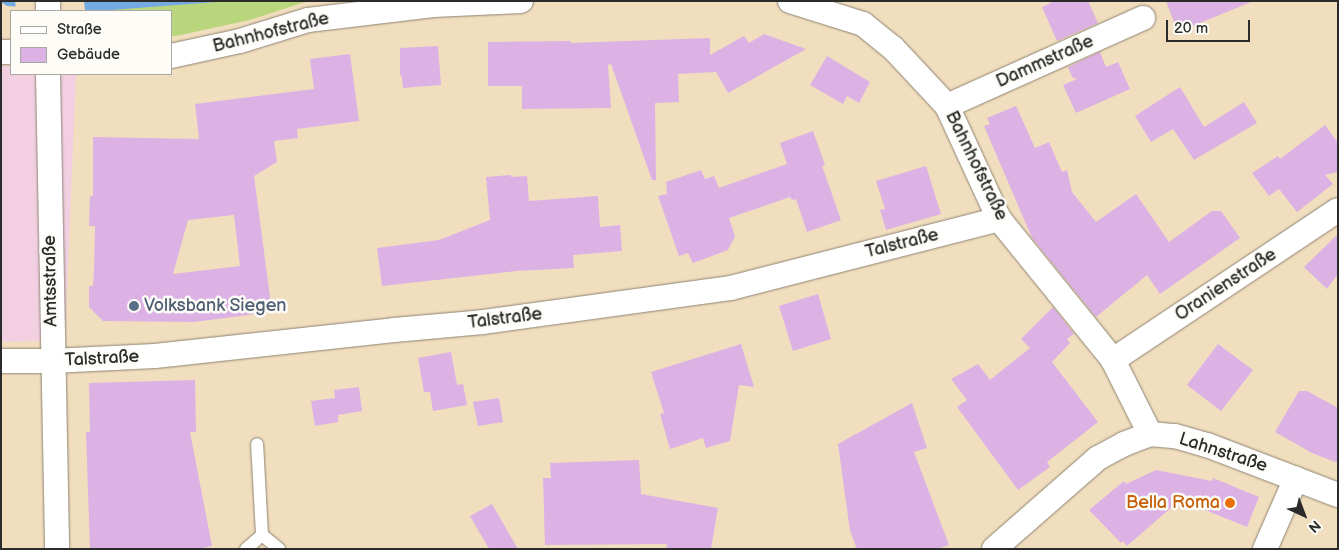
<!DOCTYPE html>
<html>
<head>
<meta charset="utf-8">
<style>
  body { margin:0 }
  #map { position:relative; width:1339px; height:550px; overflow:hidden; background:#f1debe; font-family:"Balsamiq Sans",sans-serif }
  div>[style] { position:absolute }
  .built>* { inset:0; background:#f2cfe1 }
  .green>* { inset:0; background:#b9d67d }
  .water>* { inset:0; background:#72aae1 }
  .pier>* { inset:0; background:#f1debe }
  .building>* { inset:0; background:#dcb2e5 }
  .roads { filter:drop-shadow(0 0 1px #8e8474) drop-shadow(0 0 1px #8e8474) }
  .service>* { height:12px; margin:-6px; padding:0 6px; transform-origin:6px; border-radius:6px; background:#fff }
  .minor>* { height:24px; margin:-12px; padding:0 12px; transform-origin:12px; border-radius:12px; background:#fff }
  .dots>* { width:14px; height:14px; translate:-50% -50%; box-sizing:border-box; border:2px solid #fdfcf7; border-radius:50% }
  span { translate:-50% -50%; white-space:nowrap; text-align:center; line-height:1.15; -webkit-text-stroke:5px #fdfcf7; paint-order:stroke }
  .street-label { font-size:18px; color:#2b2b2b }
  .service-label { font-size:18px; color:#4e5e75 }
  .left { translate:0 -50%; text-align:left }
  .food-label { font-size:18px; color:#c56008 }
  .right { translate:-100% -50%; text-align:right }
  .frame { position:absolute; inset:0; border:2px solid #2b2b2b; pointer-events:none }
  .legend { position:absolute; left:10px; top:10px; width:162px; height:65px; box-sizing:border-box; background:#fdfcf7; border:1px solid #a9a8a5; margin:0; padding:6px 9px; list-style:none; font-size:15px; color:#2b2b2b }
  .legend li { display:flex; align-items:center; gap:10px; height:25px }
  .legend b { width:25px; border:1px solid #a9a8a5 }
  .north { position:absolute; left:1279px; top:490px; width:50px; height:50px; -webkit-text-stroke:4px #fdfcf7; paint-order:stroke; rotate:137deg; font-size:14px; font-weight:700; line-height:20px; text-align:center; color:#2b2b2b }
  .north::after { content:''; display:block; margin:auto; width:18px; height:22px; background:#2b2b2b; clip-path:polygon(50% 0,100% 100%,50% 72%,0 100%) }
  .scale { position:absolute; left:1166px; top:20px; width:84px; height:22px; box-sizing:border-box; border:2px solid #2b2b2b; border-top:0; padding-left:6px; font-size:15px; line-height:18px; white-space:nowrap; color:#2b2b2b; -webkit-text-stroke:4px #fdfcf7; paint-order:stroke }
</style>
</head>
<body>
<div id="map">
  <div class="built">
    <i style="clip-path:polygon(1px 66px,11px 66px,11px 74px,76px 74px,65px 340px,1px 342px)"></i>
  </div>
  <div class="green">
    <i style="clip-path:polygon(229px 1px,308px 1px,250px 20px,176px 36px,171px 36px,171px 11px,92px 11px,92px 10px)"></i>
  </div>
  <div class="water">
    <i style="clip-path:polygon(229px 1px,98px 11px,7px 6px,1px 2px)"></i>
  </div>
  <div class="pier">
    <i style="clip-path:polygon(15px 1px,84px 1px,85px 11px,16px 9px)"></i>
  </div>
  <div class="building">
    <i style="clip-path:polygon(1055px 1px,1088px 1px,1098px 23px,1057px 41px,1042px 7px)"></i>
    <i style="clip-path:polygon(1166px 1px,1251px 1px,1251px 2px,1178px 32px)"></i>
    <i style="clip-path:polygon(764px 34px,806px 49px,728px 93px,716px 72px,678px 74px,679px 102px,655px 103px,656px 180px,652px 180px,611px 64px,608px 65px,611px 108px,522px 109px,522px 86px,488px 86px,488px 42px,571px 41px,571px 43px,710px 38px,710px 55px,744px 36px,749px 43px)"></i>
    <i style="clip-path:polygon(438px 46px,441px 85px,403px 88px,402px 78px,400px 74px,400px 48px)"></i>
    <i style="clip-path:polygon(1100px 52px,1106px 67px,1118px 62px,1130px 89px,1076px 113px,1063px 85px,1077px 79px,1072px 77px,1068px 67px)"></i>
    <i style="clip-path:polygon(evenodd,350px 54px,359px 121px,297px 129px,298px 138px,274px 141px,277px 162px,254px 176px,272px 312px,194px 322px,103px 321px,89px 307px,89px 286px,93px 286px,94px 271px,95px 226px,89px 226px,90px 196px,93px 196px,93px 137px,199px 139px,195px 104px,314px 89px,310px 59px,350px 54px,234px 215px,240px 266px,173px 274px,188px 220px,234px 215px)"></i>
    <i style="clip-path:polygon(827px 56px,870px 82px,859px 103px,847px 96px,843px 104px,810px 85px)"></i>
    <i style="clip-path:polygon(1180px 87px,1204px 127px,1244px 102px,1257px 123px,1194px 160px,1173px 129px,1151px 142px,1135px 116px)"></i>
    <i style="clip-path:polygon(1016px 106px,1035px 148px,1049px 142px,1062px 172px,1067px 170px,1072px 192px,1096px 222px,1136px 194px,1169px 242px,1212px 211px,1221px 211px,1240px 238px,1160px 294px,1147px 275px,1096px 317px,1032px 238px,984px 126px,990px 124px,987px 118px)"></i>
    <i style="clip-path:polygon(1325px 125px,1338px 143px,1338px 172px,1325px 175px,1333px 184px,1297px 212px,1279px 189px,1269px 196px,1252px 173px,1278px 156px,1280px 159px)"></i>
    <i style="clip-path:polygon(813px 131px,825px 165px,822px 166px,841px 220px,807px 232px,796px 199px,792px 200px,790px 197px,729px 218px,735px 236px,728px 250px,693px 263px,688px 253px,679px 256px,658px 196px,667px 194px,666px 182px,701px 170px,705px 179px,714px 176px,719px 188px,787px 164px,780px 143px)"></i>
    <i style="clip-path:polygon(926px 166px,941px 214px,886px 230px,880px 210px,885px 209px,876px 181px)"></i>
    <i style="clip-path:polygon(511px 175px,511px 177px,527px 176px,529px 201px,598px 196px,600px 227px,620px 225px,622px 251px,573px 255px,574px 268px,516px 271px,382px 286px,377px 248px,439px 240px,490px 220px,486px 177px)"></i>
    <i style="clip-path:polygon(1338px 234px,1338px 274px,1327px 289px,1304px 267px)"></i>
    <i style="clip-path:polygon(818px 294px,831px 339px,793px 351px,779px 306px)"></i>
    <i style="clip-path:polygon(1053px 307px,1074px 334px,1067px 339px,1070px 343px,1052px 362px,1098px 422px,1047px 462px,1050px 467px,1018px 490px,957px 407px,967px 400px,951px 379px,978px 364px,990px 380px,1030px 348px,1021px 339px)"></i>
    <i style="clip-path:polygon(741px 344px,754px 387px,739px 385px,730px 441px,706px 448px,703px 438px,670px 449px,660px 414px,664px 413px,651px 372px)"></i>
    <i style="clip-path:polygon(1218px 344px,1253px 370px,1221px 411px,1187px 385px)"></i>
    <i style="clip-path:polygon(451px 352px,457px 385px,463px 384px,467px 405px,433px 411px,430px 392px,424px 392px,418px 358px)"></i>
    <i style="clip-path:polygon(195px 380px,196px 432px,190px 432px,212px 546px,197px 549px,90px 549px,86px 432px,90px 432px,89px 383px)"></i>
    <i style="clip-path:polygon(359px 387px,362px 411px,338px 415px,338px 422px,315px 426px,311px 401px,335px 398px,334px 390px)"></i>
    <i style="clip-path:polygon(1299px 391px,1307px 391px,1338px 408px,1338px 463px,1312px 453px,1275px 432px)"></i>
    <i style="clip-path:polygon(499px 398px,503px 422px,478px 426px,473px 402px)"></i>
    <i style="clip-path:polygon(912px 403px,927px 448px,914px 452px,949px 545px,937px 549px,857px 549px,850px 531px,838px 444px)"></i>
    <i style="clip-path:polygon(639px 460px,641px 494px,718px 508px,711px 549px,666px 549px,667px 544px,545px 545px,543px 478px,551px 478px,550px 463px)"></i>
    <i style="clip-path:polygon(1156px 470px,1212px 481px,1213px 478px,1259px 497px,1247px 527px,1180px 500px,1127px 546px,1123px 541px,1121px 543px,1089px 510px,1124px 481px,1126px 484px)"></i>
    <i style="clip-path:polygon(492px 504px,518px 549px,489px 549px,470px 516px)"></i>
  </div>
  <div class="roads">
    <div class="service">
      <i style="left:262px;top:535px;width:22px;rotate:39deg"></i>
      <i style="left:246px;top:549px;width:21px;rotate:-41deg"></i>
      <i style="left:262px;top:535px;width:91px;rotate:-93.1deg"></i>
    </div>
    <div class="minor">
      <i style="left:48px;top:1px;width:10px;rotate:90deg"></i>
      <i style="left:790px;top:1px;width:77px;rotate:17.5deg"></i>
      <i style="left:863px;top:24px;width:38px;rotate:39deg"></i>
      <i style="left:893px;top:48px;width:79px;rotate:47deg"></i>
      <i style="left:947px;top:106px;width:124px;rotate:65.3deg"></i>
      <i style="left:999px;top:219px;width:181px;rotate:51deg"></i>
      <i style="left:1113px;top:360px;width:83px;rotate:63.4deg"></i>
      <i style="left:1px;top:52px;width:10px"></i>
      <i style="left:171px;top:56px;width:71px;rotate:-12.3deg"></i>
      <i style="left:240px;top:41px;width:71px;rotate:-17.2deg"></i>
      <i style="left:308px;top:20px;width:126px;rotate:-6.8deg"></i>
      <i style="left:433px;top:5px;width:88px;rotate:-2.6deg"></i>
      <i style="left:48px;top:74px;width:475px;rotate:88.9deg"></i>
      <i style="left:947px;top:106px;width:215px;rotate:-24.2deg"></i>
      <i style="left:1113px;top:360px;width:270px;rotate:-33.7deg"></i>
      <i style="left:1px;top:361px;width:51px"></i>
      <i style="left:52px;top:361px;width:103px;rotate:-2.8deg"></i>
      <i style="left:155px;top:356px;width:240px;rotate:-6.2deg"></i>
      <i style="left:394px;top:330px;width:89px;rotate:-5.1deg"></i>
      <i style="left:483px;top:322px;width:250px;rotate:-7.8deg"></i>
      <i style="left:731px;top:288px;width:277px;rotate:-14.4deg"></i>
      <i style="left:994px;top:549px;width:138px;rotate:-41.2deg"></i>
      <i style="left:1098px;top:458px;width:30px;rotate:-28deg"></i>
      <i style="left:1124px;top:444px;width:28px;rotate:-21deg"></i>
      <i style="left:1150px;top:434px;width:25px;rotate:5deg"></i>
      <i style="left:1175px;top:436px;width:33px;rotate:16deg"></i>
      <i style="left:1207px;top:445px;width:140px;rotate:20.9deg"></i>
      <i style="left:1265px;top:549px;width:77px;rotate:-66.4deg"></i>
    </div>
  </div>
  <div class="dots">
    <i style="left:134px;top:306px;background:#5c6f8a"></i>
    <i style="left:1230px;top:503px;background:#e8710a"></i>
  </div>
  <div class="street-label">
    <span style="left:271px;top:33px;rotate:-14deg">Bahnhofstraße</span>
    <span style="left:1045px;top:62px;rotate:-24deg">Dammstraße</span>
    <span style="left:976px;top:166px;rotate:64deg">Bahnhofstraße</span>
    <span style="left:902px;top:244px;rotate:-14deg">Talstraße</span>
    <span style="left:51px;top:281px;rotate:-91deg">Amtsstraße</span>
    <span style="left:1226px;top:285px;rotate:-33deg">Oranienstraße</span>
    <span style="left:505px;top:319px;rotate:-7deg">Talstraße</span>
    <span style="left:102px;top:359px;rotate:-3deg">Talstraße</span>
    <span style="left:1223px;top:453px;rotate:18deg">Lahnstraße</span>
  </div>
  <div class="service-label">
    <span class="left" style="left:144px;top:306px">Volksbank Siegen</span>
  </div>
  <div class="food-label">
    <span class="right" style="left:1220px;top:503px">Bella Roma</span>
  </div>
  <div class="frame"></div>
  <ul class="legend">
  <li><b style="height:6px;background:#fff"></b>Straße</li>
  <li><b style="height:14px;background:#dcb2e5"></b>Gebäude</li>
  </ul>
  <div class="north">N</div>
  <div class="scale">20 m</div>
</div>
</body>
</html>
